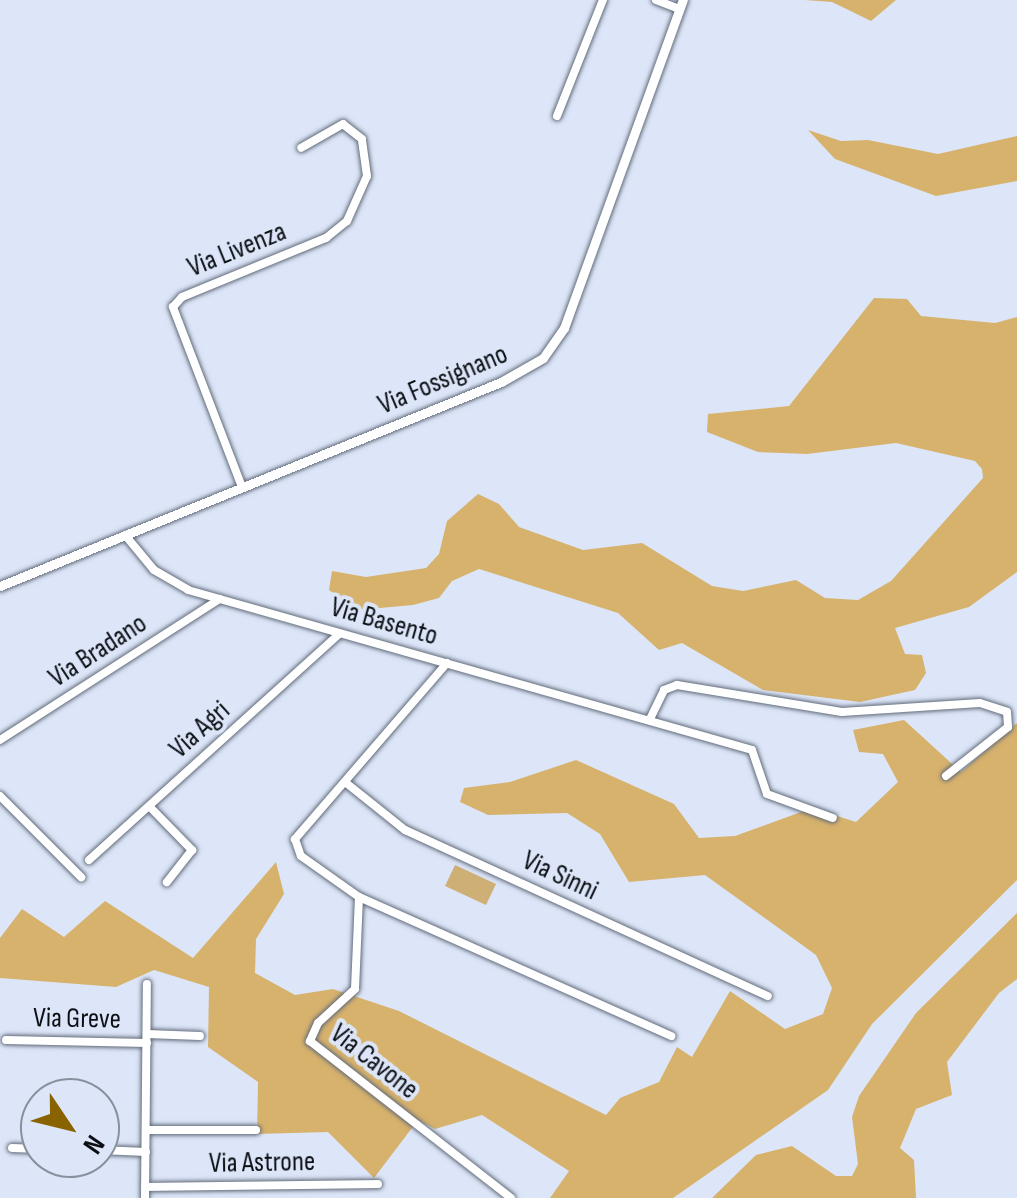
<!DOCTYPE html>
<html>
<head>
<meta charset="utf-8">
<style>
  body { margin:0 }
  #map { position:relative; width:1017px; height:1198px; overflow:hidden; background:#dce6f8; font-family:"Sofia Sans Condensed",sans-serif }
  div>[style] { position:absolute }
  .green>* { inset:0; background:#ceaf76 }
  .forest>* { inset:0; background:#d7b26d }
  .roads { filter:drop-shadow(0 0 2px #626b7a) drop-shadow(0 0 2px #626b7a) }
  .minor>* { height:8px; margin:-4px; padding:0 4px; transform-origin:4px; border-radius:4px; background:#fff }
  .tertiary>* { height:9px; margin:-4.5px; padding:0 4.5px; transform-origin:4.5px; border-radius:4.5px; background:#fff }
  span { translate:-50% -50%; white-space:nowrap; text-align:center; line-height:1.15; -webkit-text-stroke:8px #dce6f8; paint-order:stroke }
  .street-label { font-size:28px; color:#0c1015 }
  .north { position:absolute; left:20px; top:1078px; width:100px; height:100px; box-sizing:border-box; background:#dce6f8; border:2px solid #89909d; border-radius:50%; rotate:125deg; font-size:28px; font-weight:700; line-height:40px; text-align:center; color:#0c1015 }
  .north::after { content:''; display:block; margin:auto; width:35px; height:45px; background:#896300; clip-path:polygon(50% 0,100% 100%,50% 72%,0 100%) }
</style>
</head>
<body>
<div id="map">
  <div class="green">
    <i style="clip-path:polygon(455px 865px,496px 884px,486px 905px,445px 886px)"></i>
  </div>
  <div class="forest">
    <i style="clip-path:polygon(805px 0,896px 0,871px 21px,832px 2px)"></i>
    <i style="clip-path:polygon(808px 130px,841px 141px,868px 140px,938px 154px,1017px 136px,1017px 181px,936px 196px,835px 159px)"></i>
    <i style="clip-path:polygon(874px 298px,907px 299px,921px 316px,995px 323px,1017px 317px,1017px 572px,969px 607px,895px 628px,905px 654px,922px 655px,926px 673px,915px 690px,860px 702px,763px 690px,682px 643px,659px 650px,618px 613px,479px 569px,452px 581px,439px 598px,413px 605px,358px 610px,329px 590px,332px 571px,366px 577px,426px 568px,439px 554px,447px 521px,478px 494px,499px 504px,519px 527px,583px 550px,642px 543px,712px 586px,743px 591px,796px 580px,825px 598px,858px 600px,891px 581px,983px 478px,982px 469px,975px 461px,896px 443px,807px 454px,758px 452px,707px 432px,708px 414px,789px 406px)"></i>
    <i style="clip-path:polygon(904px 720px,961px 772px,1017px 723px,1017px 880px,872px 1024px,828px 1090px,673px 1198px,550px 1198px,569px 1171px,482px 1115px,435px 1129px,418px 1120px,374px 1178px,328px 1132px,257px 1134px,258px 1082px,208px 1047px,209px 987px,154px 970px,116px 987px,0 978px,0 938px,22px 909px,64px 937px,105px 901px,193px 958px,276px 862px,284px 894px,256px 939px,255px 973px,295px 995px,333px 989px,399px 1011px,606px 1115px,620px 1098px,659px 1082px,677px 1047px,692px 1057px,730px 991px,785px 1029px,823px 1014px,832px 988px,816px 955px,705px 875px,629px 882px,600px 834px,567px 813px,488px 815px,460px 802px,464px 788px,510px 782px,576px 760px,674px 804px,699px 838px,735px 836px,812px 808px,856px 822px,898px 782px,883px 754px,859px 752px,853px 730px)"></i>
    <i style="clip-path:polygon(1017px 913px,1017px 979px,999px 993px,947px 1062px,952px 1095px,916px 1109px,900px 1148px,914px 1160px,916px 1198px,712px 1198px,756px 1155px,792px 1146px,836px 1176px,852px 1176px,858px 1164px,852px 1117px,859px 1096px,916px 1013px)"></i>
  </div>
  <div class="roads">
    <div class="minor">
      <i style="left:656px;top:0;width:25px;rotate:21deg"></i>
      <i style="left:557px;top:116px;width:125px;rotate:-68.4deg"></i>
      <i style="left:242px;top:487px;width:193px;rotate:-111deg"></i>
      <i style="left:173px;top:307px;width:13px;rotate:-48deg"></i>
      <i style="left:182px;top:297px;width:156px;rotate:-22.3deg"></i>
      <i style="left:326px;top:238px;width:27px;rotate:-39deg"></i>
      <i style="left:347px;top:221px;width:49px;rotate:-66deg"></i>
      <i style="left:367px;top:176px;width:37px;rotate:-98deg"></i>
      <i style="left:362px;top:139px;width:24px;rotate:-142deg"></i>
      <i style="left:343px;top:124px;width:48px;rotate:150.3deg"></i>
      <i style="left:125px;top:535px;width:45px;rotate:50.4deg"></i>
      <i style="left:154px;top:570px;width:39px;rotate:30deg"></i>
      <i style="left:188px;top:590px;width:586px;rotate:15.84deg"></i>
      <i style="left:752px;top:750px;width:46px;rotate:71.2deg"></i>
      <i style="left:767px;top:794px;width:70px;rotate:20deg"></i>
      <i style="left:447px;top:663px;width:233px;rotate:130.8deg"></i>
      <i style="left:295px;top:839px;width:18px;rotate:71deg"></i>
      <i style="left:301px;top:856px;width:71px;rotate:35.3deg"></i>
      <i style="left:359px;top:897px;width:92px;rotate:92.5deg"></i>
      <i style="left:355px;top:989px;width:50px;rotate:137.4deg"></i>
      <i style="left:318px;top:1023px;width:20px;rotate:114deg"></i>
      <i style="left:310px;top:1041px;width:255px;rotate:38deg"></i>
      <i style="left:650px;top:719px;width:32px;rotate:-64deg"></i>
      <i style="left:664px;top:690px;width:14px;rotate:-21deg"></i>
      <i style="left:677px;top:685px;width:167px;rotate:9.3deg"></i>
      <i style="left:842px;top:712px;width:138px;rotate:-3.7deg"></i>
      <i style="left:980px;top:703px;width:28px;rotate:18deg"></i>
      <i style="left:1007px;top:712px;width:15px;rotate:86deg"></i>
      <i style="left:1008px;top:727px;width:79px;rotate:141.7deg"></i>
      <i style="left:0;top:740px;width:261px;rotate:-32.7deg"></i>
      <i style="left:345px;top:782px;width:77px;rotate:38.7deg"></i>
      <i style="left:405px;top:830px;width:399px;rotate:24.6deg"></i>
      <i style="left:0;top:796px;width:115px;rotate:45deg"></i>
      <i style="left:149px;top:806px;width:62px;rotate:45.7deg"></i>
      <i style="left:192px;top:850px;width:41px;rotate:128deg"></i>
      <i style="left:89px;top:860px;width:338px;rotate:-42.1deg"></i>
      <i style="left:359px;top:897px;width:342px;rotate:24deg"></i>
      <i style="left:147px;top:1034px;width:53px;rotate:2.2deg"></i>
      <i style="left:6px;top:1040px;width:141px;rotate:1.2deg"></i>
      <i style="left:146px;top:1130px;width:110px"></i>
      <i style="left:12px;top:1148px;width:28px;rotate:2deg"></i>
      <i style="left:100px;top:1150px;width:46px;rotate:2.5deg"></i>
      <i style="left:145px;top:1187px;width:233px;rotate:-0.7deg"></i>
      <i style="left:145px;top:1198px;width:214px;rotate:-89.5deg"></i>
    </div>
    <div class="tertiary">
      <i style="left:0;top:586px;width:541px;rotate:-22.16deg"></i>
      <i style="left:501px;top:382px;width:48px;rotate:-29.7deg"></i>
      <i style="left:543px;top:358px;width:37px;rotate:-55deg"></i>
      <i style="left:564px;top:328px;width:349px;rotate:-70.1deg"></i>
    </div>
  </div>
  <div class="street-label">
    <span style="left:237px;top:250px;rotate:-22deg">Via Livenza</span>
    <span style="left:443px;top:380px;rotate:-23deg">Via Fossignano</span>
    <span style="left:384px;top:622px;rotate:16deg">Via Basento</span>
    <span style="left:98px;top:651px;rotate:-33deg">Via Bradano</span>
    <span style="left:200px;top:730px;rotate:-42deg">Via Agri</span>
    <span style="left:560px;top:876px;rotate:25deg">Via Sinni</span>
    <span style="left:77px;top:1019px;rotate:1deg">Via Greve</span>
    <span style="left:374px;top:1062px;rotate:38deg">Via Cavone</span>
    <span style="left:262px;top:1163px;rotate:-1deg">Via Astrone</span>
  </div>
  <div class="north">N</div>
</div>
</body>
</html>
